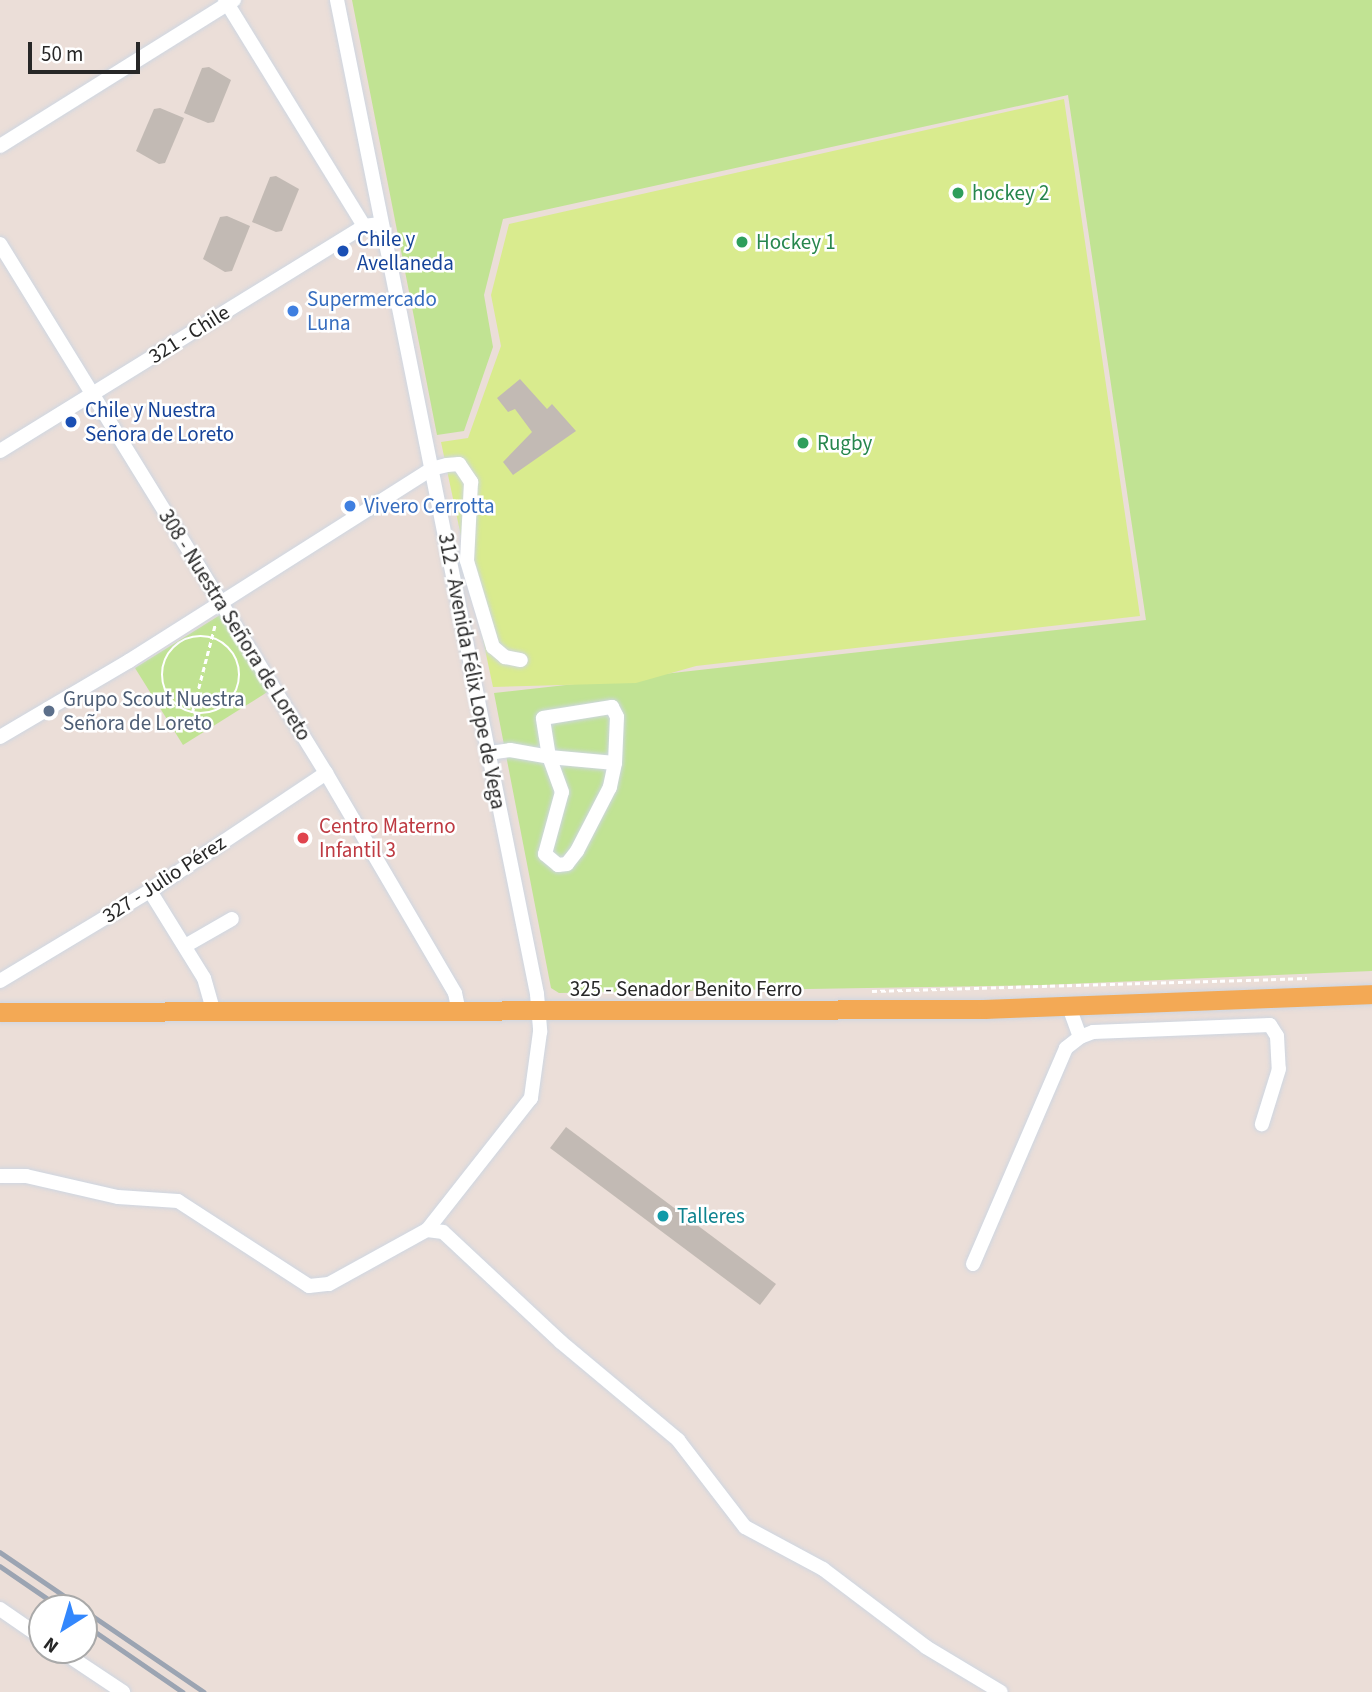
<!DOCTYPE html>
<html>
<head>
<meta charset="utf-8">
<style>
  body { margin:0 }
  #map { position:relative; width:1372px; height:1692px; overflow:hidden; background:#ebded8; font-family:"Source Sans 3",sans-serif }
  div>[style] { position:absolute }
  .green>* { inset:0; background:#c1e393 }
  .pitch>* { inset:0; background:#d9eb8e }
  .building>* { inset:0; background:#c2bab4 }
  .path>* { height:2.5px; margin-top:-1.25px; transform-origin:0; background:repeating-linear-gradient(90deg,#fff 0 5px,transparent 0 8.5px) }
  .path>.ring { margin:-1.25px; padding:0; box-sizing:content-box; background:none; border:2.5px solid #fff; border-radius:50% }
  .roads { filter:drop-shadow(0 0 2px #ced6e1) drop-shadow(0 0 2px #ced6e1) }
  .minor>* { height:14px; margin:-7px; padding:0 7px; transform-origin:7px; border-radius:7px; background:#fff }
  .major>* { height:19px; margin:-9.5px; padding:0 9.5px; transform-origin:9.5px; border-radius:9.5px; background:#f3a955 }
  .rail>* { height:4.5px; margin:-2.25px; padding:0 2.25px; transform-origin:2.25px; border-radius:2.25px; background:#9ba4b2 }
  .dots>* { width:19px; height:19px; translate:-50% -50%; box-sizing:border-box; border:4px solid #fff; border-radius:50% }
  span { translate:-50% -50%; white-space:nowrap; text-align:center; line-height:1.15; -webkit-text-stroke:5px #fff; paint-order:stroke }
  .leisure-label { font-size:21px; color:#27864d }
  .left { translate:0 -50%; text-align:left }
  .transit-label { font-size:21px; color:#164399 }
  .shop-label { font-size:21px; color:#366cbe }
  .street-label { font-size:21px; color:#272727 }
  .service-label { font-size:21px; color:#4e5e75 }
  .health-label { font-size:21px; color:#be3a42 }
  .culture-label { font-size:21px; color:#0d838f }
  .north { position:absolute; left:28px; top:1594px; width:70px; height:70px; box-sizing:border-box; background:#fff; border:2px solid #a9a9a9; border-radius:50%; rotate:217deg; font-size:19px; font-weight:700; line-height:28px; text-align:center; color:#272727 }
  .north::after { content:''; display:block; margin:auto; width:24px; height:32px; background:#3387fd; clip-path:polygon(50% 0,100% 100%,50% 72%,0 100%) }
  .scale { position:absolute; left:28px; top:42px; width:112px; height:32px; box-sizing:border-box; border:4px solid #272727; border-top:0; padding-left:9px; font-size:21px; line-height:24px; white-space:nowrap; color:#272727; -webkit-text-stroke:5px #fff; paint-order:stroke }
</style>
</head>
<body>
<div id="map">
  <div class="green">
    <i style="clip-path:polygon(352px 0,1372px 0,1372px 971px,1043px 985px,559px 993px,551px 988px,494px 693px,1146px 620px,1068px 95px,503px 219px,484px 295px,493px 347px,464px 431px,437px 435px)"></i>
    <i style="clip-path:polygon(220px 615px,269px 691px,183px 745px,135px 668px)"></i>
  </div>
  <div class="pitch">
    <i style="clip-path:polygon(1064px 99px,1140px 616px,696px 666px,636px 683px,493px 687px,441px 442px,468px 438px,501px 346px,491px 295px,509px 224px)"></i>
  </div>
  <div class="building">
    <i style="clip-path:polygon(209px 67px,231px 80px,214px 122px,208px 123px,184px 113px,202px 68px)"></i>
    <i style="clip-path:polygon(160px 108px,184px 118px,165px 163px,159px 164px,136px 151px,154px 109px)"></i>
    <i style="clip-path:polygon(276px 176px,299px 189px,282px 231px,276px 232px,252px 222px,270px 177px)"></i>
    <i style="clip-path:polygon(227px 216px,250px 226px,232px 271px,225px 272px,203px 259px,220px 217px)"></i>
    <i style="clip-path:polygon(520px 379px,547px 409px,552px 404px,576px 431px,513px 475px,503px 462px,532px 432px,515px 409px,508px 412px,497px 398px)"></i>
    <i style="clip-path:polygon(566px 1127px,776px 1284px,760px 1305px,550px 1148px)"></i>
  </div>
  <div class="path">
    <i class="ring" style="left:162px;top:636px;width:75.5px;height:75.5px"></i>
    <i style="left:192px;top:713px;width:91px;rotate:-75.4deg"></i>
    <i style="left:872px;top:991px;width:435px;rotate:-1.7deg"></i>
  </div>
  <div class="roads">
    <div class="minor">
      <i style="left:225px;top:0;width:265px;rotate:58.4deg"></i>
      <i style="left:337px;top:0;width:1014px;rotate:78.62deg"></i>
      <i style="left:537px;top:994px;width:38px;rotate:85deg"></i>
      <i style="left:540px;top:1032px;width:67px;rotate:97.8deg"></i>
      <i style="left:531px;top:1098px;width:168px;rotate:128.2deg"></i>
      <i style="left:0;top:146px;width:276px;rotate:-32deg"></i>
      <i style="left:0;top:244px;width:621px;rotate:58.36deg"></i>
      <i style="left:326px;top:773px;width:255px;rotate:59.6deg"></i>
      <i style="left:455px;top:993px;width:19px;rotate:78deg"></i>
      <i style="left:0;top:451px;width:428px;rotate:-31.7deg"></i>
      <i style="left:364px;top:226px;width:16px;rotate:-7deg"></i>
      <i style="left:0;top:737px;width:150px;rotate:-30.5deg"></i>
      <i style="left:129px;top:661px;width:358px;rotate:-32.4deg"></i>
      <i style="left:431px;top:469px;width:16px;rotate:-14deg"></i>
      <i style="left:447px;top:465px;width:12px;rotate:-5deg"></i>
      <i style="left:459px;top:464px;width:22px;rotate:56deg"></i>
      <i style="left:471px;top:482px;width:79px;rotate:92.9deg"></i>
      <i style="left:467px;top:561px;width:90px;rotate:73.2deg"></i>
      <i style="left:493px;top:647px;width:16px;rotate:40deg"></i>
      <i style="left:505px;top:657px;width:16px;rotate:11deg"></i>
      <i style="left:489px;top:753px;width:21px;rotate:-8deg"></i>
      <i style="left:510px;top:750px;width:40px;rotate:10deg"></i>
      <i style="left:549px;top:757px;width:66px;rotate:5.2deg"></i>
      <i style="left:615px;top:763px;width:25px;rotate:102deg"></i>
      <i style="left:610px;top:787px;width:72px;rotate:117.3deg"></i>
      <i style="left:577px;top:851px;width:16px;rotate:128deg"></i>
      <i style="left:567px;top:864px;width:9px;rotate:174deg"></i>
      <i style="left:558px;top:865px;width:17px;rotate:-140deg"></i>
      <i style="left:545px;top:854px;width:64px;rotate:-74.7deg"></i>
      <i style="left:562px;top:792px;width:37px;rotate:-110deg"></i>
      <i style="left:549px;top:757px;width:39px;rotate:-99deg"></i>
      <i style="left:543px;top:718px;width:70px;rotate:-9.1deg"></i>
      <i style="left:612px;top:707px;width:11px;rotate:63deg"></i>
      <i style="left:617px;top:717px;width:46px;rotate:92.5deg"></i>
      <i style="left:150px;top:891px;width:102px;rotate:58.2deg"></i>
      <i style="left:204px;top:978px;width:37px;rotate:74deg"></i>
      <i style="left:185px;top:946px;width:54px;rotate:-29.9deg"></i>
      <i style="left:0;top:981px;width:175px;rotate:-31deg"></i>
      <i style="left:150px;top:891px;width:212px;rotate:-33.8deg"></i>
      <i style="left:1080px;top:1037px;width:14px;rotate:-21deg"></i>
      <i style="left:1093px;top:1032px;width:177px;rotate:-2.3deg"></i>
      <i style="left:1270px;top:1025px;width:13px;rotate:58deg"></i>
      <i style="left:1277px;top:1036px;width:33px;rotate:87deg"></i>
      <i style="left:1279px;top:1069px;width:58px;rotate:107.2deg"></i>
      <i style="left:0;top:1176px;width:26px"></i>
      <i style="left:26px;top:1176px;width:94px;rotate:12.9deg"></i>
      <i style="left:118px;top:1197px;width:60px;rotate:3.8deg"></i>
      <i style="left:178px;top:1201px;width:156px;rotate:33deg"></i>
      <i style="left:309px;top:1286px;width:20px;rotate:-6deg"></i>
      <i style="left:329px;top:1284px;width:112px;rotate:-28.9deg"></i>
      <i style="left:427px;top:1230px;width:16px;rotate:7deg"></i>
      <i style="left:443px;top:1232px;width:161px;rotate:43deg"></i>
      <i style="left:561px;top:1342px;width:153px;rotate:39.9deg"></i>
      <i style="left:678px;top:1440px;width:110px;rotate:52.4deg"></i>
      <i style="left:745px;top:1527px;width:89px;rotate:28.3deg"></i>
      <i style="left:823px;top:1569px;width:129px;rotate:37.1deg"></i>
      <i style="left:926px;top:1647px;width:87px;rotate:31deg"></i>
      <i style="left:973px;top:1264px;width:235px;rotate:-66.7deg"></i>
      <i style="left:1066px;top:1048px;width:18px;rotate:-38deg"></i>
      <i style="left:1080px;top:1037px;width:33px;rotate:-110deg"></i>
      <i style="left:0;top:1609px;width:51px;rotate:34.6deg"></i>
      <i style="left:60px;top:1650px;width:76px;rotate:33.7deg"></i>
    </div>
    <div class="major">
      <i style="left:0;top:1012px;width:986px;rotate:-0.17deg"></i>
      <i style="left:986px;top:1009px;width:386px;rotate:-2.2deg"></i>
    </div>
  </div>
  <div class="rail">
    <i style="left:0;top:1552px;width:99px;rotate:34.3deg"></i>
    <i style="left:0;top:1566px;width:74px;rotate:34.5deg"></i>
    <i style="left:84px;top:1610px;width:145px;rotate:34.3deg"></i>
    <i style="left:84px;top:1624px;width:120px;rotate:34.5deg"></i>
  </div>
  <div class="dots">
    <i style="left:958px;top:193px;background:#2e9e5b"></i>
    <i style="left:742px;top:242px;background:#2e9e5b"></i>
    <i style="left:343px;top:251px;background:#1a4fb4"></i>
    <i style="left:293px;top:311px;background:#3f7fe0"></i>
    <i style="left:71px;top:422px;background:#1a4fb4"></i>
    <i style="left:803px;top:443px;background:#2e9e5b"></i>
    <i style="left:350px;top:506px;background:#3f7fe0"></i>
    <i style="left:49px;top:711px;background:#5c6f8a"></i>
    <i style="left:303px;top:838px;background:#e0444e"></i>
    <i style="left:663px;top:1216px;background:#0f9aa8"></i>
  </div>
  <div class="leisure-label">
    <span class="left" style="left:972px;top:193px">hockey 2</span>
    <span class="left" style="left:756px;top:242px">Hockey 1</span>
    <span class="left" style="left:817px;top:443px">Rugby</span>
  </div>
  <div class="transit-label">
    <span class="left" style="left:357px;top:251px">Chile y<br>Avellaneda</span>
    <span class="left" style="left:85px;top:422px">Chile y Nuestra<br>Señora de Loreto</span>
  </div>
  <div class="shop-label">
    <span class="left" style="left:307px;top:311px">Supermercado<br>Luna</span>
    <span class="left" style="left:364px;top:506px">Vivero Cerrotta</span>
  </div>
  <div class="street-label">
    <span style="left:189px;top:334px;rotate:-32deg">321 - Chile</span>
    <span style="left:235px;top:625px;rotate:58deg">308 - Nuestra Señora de Loreto</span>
    <span style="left:472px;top:671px;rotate:79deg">312 - Avenida Félix Lope de Vega</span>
    <span style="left:164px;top:879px;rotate:-33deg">327 - Julio Pérez</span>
    <span style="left:686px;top:989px">325 - Senador Benito Ferro</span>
  </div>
  <div class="service-label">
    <span class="left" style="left:63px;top:711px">Grupo Scout Nuestra<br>Señora de Loreto</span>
  </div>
  <div class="health-label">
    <span class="left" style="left:319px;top:838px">Centro Materno<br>Infantil 3</span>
  </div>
  <div class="culture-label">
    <span class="left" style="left:677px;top:1216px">Talleres</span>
  </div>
  <div class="north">N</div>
  <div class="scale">50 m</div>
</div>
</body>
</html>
